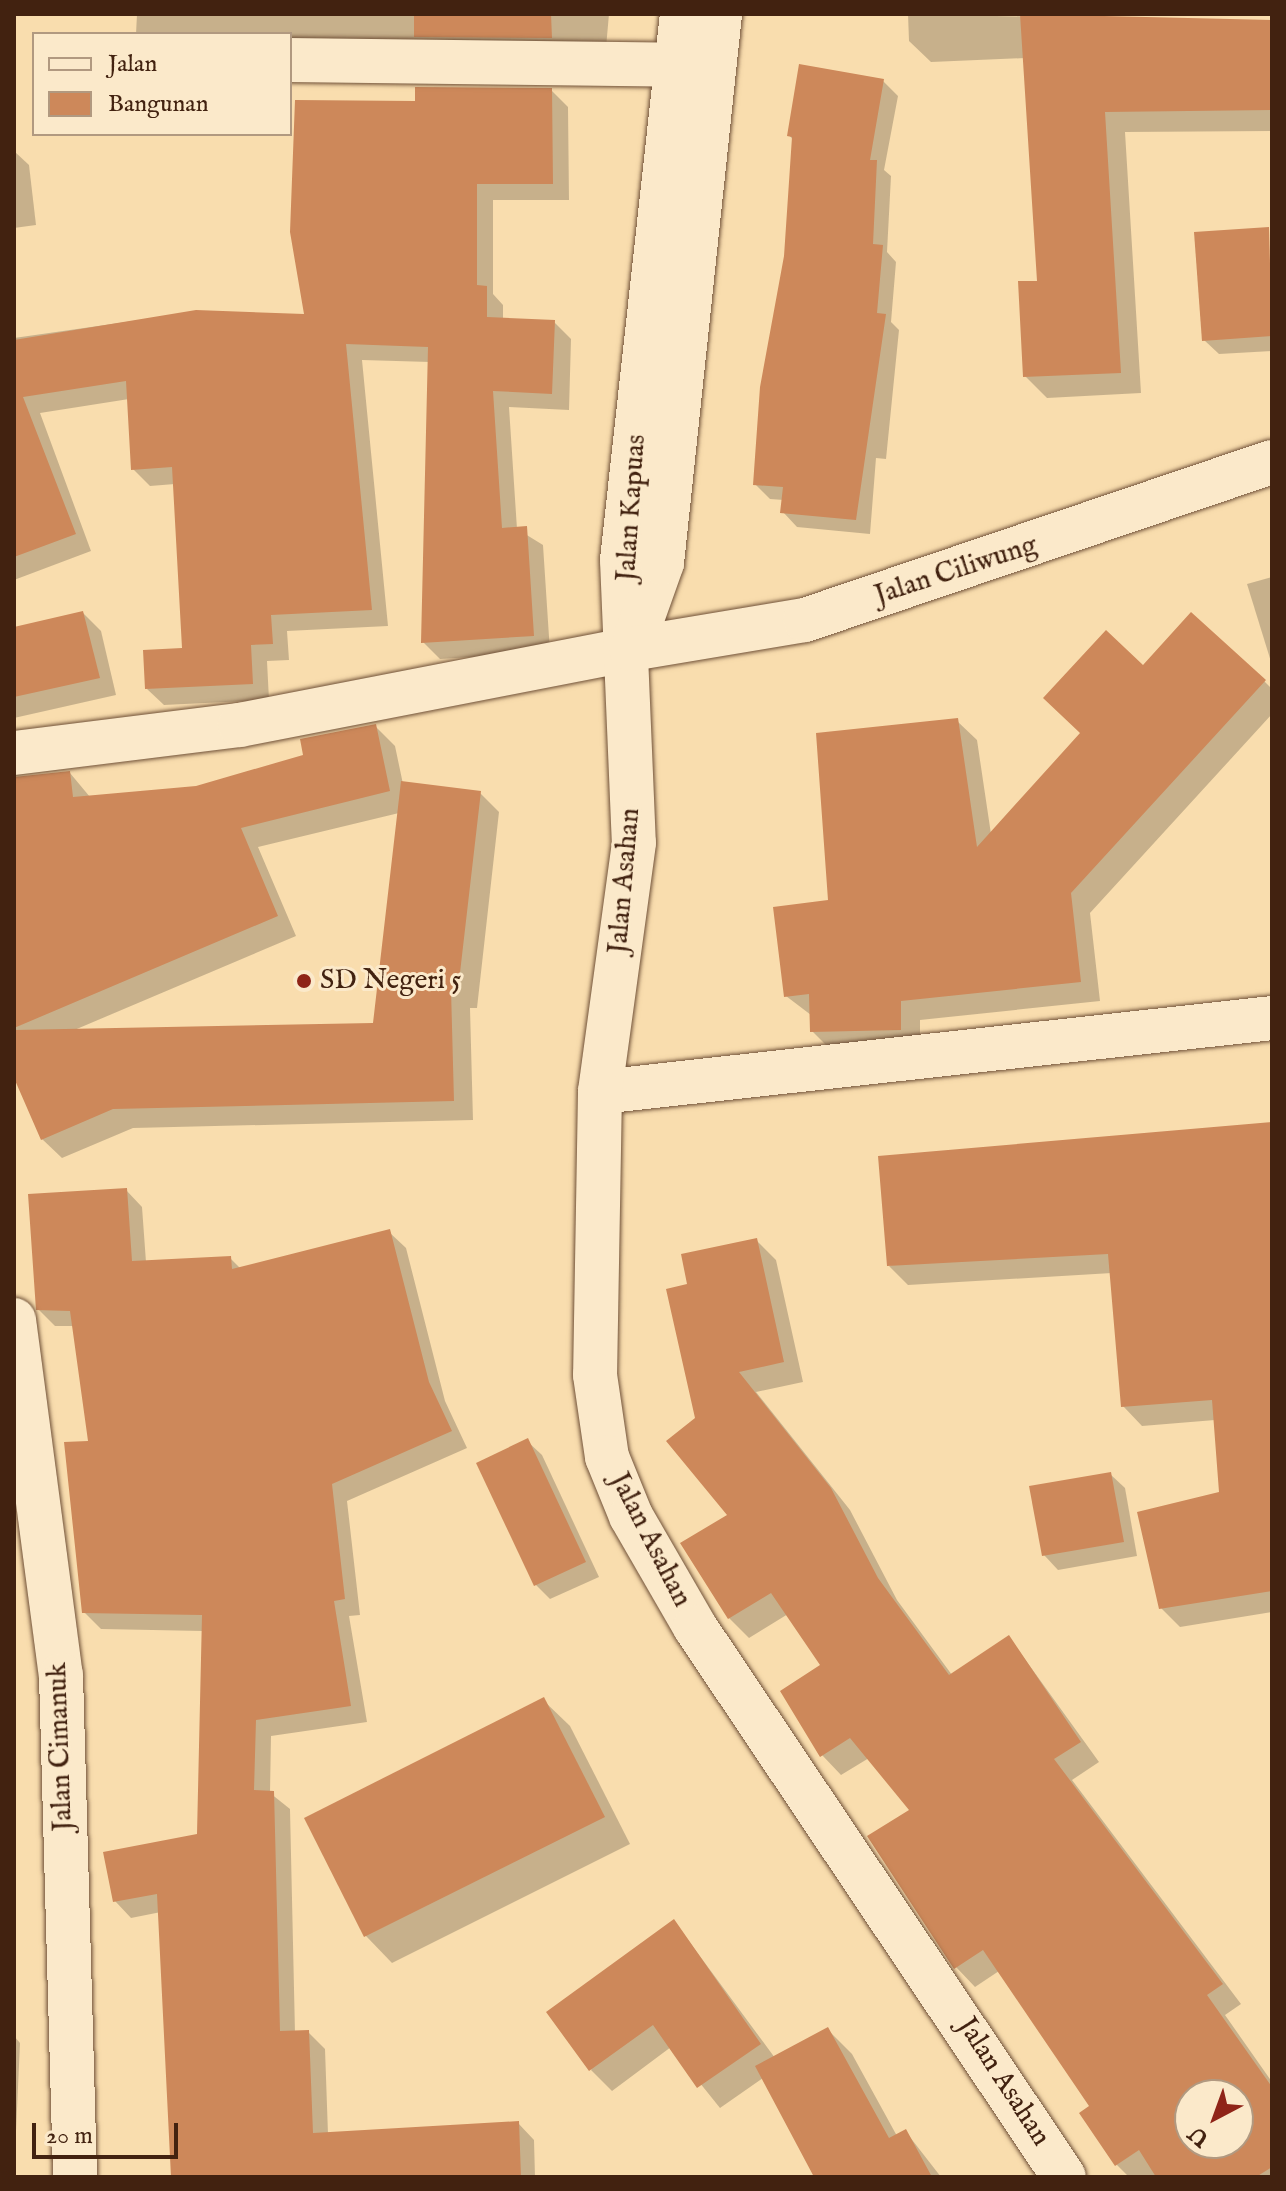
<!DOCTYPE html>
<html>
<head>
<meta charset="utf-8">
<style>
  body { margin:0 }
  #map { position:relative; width:1286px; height:2191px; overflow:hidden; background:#f9ddae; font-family:"IM FELL English",serif }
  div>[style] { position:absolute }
  .shadow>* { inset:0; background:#0003 }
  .building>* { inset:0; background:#cd885a }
  .roads { filter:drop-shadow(0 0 2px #705138) drop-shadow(0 0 2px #705138) }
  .street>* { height:44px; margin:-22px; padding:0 22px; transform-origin:22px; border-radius:22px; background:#fbe9ca }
  .secondary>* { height:44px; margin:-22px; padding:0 22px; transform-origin:22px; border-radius:22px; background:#fbe9ca }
  .dots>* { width:22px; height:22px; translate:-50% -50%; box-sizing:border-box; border:4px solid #fbe9ca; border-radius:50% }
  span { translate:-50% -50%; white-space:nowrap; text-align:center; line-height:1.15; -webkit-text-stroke:6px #fbe9ca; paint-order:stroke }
  .street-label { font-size:28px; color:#422210 }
  .poi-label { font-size:28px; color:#422210 }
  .left { translate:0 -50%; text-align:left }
  .frame { position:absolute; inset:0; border:16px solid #422210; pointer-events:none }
  .legend { position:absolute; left:32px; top:32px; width:260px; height:104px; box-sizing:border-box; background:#fbe9ca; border:2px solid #b19980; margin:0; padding:10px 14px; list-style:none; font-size:24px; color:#422210 }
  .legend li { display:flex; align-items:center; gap:16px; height:40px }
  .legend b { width:40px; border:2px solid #b19980 }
  .north { position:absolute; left:1174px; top:2079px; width:80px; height:80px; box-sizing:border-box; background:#fbe9ca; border:2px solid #b19980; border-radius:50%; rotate:221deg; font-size:22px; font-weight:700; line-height:32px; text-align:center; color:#422210 }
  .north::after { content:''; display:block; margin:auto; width:28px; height:36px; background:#8f2418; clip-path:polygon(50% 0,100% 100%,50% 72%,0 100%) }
  .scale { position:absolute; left:32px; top:2123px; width:146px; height:36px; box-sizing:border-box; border:4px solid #422210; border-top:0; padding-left:10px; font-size:24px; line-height:28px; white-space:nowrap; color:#422210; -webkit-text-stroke:6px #fbe9ca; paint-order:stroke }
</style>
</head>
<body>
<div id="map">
  <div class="shadow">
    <i style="clip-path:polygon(137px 14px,609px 14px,605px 59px,320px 38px,319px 55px,290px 58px,290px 34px,136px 34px)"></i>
    <i style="clip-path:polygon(908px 14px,1272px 22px,1272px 131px,1125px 132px,1141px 393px,1047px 398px,1025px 376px,1039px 282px,1025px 58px,931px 62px,909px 41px)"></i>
    <i style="clip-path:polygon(883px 81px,898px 96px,884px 170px,891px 176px,887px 252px,896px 262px,891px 322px,899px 330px,886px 459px,876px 458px,870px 534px,797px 527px,783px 512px,784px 500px,770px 499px,755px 484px,786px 256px,794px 141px,789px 135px)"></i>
    <i style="clip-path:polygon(551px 90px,568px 107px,569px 200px,493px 200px,493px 294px,503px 305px,503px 320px,554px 322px,571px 339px,569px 410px,509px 407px,517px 529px,543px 545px,550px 652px,440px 659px,423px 642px,430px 362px,362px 360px,388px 626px,287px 631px,289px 660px,267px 661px,269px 700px,164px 705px,147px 689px,184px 650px,175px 484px,150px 486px,133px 469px,129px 399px,40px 413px,91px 551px,14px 580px,14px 338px,196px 312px,306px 316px,417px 103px)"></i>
    <i style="clip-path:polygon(14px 151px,29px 165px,36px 225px,14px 228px)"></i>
    <i style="clip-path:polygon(1268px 229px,1272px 351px,1219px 354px,1204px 340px)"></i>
    <i style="clip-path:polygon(1272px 577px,1272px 665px,1247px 584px)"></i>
    <i style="clip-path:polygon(83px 613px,101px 631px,116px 695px,14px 718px,14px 629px)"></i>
    <i style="clip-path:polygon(1143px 668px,1264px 681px,1272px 689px,1272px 714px,1090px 913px,1100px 1001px,920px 1020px,920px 1049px,832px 1051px,812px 1031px,811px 1015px,786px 996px,830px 902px,957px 721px,977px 740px,991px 834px)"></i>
    <i style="clip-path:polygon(evenodd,375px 726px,395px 746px,403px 784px,480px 793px,499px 812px,477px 1008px,470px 1008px,473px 1120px,133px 1128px,62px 1158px,42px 1139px,14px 1073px,14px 779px,70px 773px,90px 797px,197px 788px,306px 757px,375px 726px,399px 813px,375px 1025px,72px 1031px,296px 936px,258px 847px,399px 813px)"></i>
    <i style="clip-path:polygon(1272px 1124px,1272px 1612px,1180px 1627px,1161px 1608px,1221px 1494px,1215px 1420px,1142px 1426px,1123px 1406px,1112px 1273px,908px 1285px,889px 1266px)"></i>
    <i style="clip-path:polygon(126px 1190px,142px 1207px,146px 1262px,230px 1258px,241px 1269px,389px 1232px,406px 1248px,445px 1401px,467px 1448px,347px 1501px,360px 1615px,349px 1616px,367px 1722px,271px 1736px,270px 1793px,290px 1809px,295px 2033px,308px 2032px,325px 2049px,328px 2134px,518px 2123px,534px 2140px,535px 2177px,173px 2177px,161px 1912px,131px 1918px,115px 1901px,199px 1836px,203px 1631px,101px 1629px,84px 1612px,66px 1444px,91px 1443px,74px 1326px,55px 1326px,38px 1309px)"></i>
    <i style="clip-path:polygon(evenodd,756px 1240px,776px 1260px,803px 1382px,756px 1392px,850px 1510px,897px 1600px,952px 1675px,1009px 1637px,1099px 1762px,1072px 1780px,1241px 2004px,1225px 2015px,1272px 2082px,1272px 2177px,1129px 2177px,1117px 2165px,1081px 2114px,1092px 2106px,999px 1971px,975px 1987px,956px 1967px,912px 1811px,869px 1758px,841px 1775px,822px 1755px,823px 1666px,788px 1614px,749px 1638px,729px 1618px,730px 1515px,698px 1418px,689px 1286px,756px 1240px,1190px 2095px,1238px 2095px,1238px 2143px,1190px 2143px,1190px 2095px)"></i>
    <i style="clip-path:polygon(527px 1441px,542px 1455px,599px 1577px,550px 1599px,536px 1585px)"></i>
    <i style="clip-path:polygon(1110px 1474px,1125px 1488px,1137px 1556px,1058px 1570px,1044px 1555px)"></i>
    <i style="clip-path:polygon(543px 1700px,570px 1726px,630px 1844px,392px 1963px,366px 1936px,306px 1818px)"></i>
    <i style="clip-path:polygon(674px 1921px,775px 2058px,828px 2030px,852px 2054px,897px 2136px,906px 2132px,941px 2177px,816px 2177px,763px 2078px,720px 2108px,671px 2047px,612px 2091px,591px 2070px)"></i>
    <i style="clip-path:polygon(14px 2036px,20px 2043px,14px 2176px)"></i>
  </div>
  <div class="building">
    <i style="clip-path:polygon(414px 14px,551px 14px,552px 38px,414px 37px)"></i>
    <i style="clip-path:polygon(1020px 14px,1272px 20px,1272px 110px,1105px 112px,1121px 373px,1023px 377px,1018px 281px,1037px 281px)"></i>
    <i style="clip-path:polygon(799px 64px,884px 79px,870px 160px,877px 160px,873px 244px,883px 245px,877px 313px,886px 314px,856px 520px,780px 513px,783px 487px,753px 485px,760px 387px,784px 256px,792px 137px,787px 136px)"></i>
    <i style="clip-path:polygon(415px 87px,552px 88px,553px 184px,477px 184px,477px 285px,487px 286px,487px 317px,555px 320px,552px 394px,493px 391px,502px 528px,527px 526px,534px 636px,421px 643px,428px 347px,346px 344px,372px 610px,271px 615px,273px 644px,251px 645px,253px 684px,145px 689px,143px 650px,182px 648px,172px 467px,131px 470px,126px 381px,23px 397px,76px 534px,14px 557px,14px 340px,196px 310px,304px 314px,290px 232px,295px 100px,415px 101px)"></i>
    <i style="clip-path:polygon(1269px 227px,1272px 336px,1202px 341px,1194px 232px)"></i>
    <i style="clip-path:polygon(83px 611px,100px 678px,14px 697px,14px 627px)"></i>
    <i style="clip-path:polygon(1191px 612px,1266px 680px,1071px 893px,1081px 982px,901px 1001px,901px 1030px,810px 1032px,809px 994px,784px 997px,773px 907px,828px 900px,816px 733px,958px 718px,977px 847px,1080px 733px,1043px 698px,1106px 630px,1143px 665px)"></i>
    <i style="clip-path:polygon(376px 724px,390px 791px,241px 828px,278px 916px,14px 1028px,14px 777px,70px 771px,73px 797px,196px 786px,303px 755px,300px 739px)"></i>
    <i style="clip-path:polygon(401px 781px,481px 791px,458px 990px,451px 989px,454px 1101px,113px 1109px,41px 1140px,14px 1078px,14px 1030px,373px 1023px)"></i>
    <i style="clip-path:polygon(1272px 1122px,1272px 1591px,1159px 1609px,1137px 1512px,1219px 1492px,1212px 1400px,1121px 1407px,1108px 1254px,887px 1266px,878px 1156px)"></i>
    <i style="clip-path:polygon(127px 1188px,132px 1261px,231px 1256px,232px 1269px,390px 1229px,429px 1382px,452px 1431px,332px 1484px,345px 1599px,334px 1601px,351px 1706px,256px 1720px,254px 1790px,274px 1791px,280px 2031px,309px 2030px,313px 2133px,519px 2121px,521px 2177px,171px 2177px,157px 1894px,113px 1902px,103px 1852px,197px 1834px,202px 1615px,82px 1613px,64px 1442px,88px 1441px,70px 1311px,36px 1310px,28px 1194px)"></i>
    <i style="clip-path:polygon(evenodd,757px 1238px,784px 1362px,739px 1372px,831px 1488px,878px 1578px,949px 1675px,1009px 1635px,1081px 1742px,1054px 1759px,1223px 1984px,1207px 1995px,1272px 2087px,1272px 2167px,1256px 2177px,1156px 2177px,1139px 2150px,1115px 2166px,1079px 2113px,1089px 2106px,983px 1950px,954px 1969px,867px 1836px,909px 1810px,850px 1738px,820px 1757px,780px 1691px,820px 1665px,771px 1593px,728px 1619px,680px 1543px,727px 1515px,666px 1441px,695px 1418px,666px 1289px,687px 1284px,681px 1254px,757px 1238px,1190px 2095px,1238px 2095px,1238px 2143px,1190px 2143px,1190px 2095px)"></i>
    <i style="clip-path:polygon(528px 1438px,586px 1562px,534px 1586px,476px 1463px)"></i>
    <i style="clip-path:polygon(1111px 1472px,1124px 1542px,1042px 1556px,1029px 1486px)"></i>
    <i style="clip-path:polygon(544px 1697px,605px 1817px,364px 1937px,304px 1818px)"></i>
    <i style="clip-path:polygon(674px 1919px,761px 2044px,697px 2088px,653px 2025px,589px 2071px,546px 2012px)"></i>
    <i style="clip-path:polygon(828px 2027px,889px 2138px,906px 2129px,932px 2177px,814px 2177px,755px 2066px)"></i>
  </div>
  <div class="roads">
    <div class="street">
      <i style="left:290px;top:60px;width:389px;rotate:0.7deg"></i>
      <i style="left:14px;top:753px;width:228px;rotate:-7.1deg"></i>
      <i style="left:240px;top:725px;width:398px;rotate:-11deg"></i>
      <i style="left:600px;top:1092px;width:676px;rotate:-6.28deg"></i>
      <i style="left:14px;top:1320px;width:358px;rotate:82.5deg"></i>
      <i style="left:61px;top:1675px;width:502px;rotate:88.4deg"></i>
    </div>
    <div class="secondary">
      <i style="left:682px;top:14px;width:549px;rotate:96.27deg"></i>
      <i style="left:622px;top:560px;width:283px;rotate:87.6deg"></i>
      <i style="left:634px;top:843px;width:251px;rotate:97.8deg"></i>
      <i style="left:600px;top:1092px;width:283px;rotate:91deg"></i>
      <i style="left:595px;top:1375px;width:83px;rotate:81.7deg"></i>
      <i style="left:607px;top:1457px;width:64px;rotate:67.9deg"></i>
      <i style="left:631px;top:1516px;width:128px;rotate:60deg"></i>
      <i style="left:695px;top:1627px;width:662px;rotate:56.14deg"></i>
      <i style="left:636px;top:636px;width:77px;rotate:-70.4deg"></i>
      <i style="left:662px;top:563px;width:552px;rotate:-83.97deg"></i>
      <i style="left:631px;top:649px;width:176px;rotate:-9.5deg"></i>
      <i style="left:805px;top:620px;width:493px;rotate:-18.7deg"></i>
    </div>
  </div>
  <div class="dots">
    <i style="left:304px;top:981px;background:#8f2418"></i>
  </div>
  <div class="street-label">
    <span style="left:632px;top:508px;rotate:-86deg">Jalan Kapuas</span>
    <span style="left:956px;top:571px;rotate:-18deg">Jalan Ciliwung</span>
    <span style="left:625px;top:881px;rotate:-85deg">Jalan Asahan</span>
    <span style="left:650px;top:1540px;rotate:63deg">Jalan Asahan</span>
    <span style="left:61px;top:1747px;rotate:-92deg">Jalan Cimanuk</span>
    <span style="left:1003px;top:2082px;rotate:57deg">Jalan Asahan</span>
  </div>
  <div class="poi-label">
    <span class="left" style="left:320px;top:981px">SD Negeri 5</span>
  </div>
  <div class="frame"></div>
  <ul class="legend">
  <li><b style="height:10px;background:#fbe9ca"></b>Jalan</li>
  <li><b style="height:22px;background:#cd885a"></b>Bangunan</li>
  </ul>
  <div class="north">U</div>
  <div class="scale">20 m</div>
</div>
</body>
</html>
